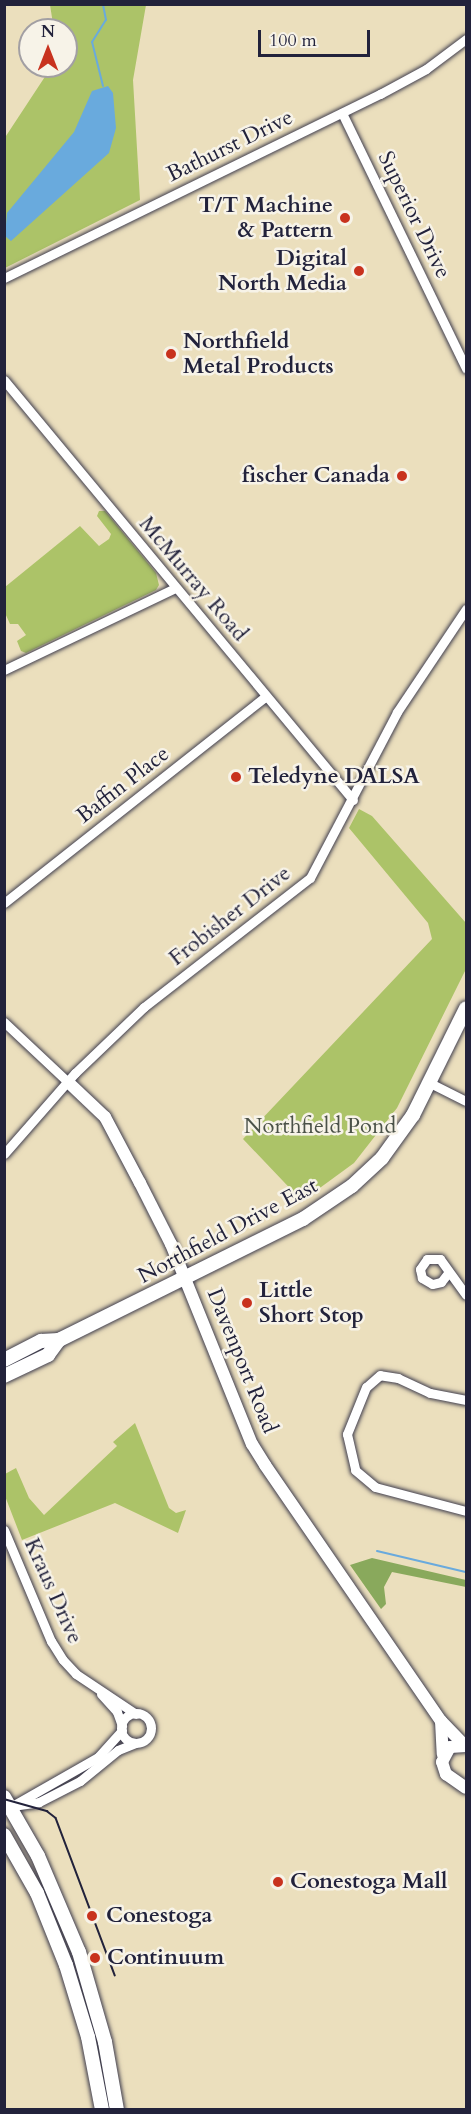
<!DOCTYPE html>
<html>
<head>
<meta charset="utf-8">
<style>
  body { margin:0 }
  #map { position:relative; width:471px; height:2114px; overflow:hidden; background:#ebdfbd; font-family:Cardo,serif }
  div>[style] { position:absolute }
  .green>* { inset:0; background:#acc368 }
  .forest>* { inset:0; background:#89a95c }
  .water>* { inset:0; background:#69aadd }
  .stream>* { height:2px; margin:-1px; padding:0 1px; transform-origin:1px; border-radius:1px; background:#69aadd }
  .roads { filter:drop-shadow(0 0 2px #403e4e) drop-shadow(0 0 2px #403e4e) }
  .minor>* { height:9px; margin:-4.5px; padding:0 4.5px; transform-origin:4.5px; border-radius:4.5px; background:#fff }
  .minor>.ring { margin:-4.5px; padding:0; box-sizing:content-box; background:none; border:9px solid #fff; border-radius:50% }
  .tertiary>* { height:12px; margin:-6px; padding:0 6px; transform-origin:6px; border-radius:6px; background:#fff }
  .secondary>* { height:14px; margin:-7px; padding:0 7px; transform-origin:7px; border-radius:7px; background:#fff }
  .tram>* { height:1.5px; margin:-0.75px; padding:0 0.75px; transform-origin:0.75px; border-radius:0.75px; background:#22223b }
  .dots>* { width:16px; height:16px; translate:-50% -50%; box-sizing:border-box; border:3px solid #f7f3e8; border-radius:50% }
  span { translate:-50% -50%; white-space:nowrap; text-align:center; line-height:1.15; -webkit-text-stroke:5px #f7f3e8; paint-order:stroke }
  .street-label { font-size:22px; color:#22223b }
  .poi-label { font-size:22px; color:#22223b; font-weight:700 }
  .right { translate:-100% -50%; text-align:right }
  .left { translate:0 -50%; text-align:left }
  .park-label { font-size:22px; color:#4b5248 }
  .frame { position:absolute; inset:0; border:6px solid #22223b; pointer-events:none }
  .north { position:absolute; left:18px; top:18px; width:60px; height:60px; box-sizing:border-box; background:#f7f3e8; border:2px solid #a29fa3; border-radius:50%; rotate:0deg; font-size:16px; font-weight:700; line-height:24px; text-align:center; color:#22223b }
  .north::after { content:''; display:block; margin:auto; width:21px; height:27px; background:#c8321e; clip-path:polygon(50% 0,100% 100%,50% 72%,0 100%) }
  .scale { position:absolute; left:258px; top:30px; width:112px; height:27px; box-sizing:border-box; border:3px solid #22223b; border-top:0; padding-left:8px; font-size:18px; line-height:21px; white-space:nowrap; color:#22223b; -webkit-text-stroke:4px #f7f3e8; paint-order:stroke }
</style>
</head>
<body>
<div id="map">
  <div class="green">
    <i style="clip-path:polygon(50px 5px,146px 5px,133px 80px,140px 200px,5px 268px,4px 139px,52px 66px,66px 66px,66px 30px,54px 30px)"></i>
    <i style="clip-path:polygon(99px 511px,105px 511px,156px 573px,159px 585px,156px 590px,26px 653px,21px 651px,17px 641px,26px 635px,18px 624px,10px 624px,5px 613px,5px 587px,80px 526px,99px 546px,109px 539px,111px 534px,97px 516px)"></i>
    <i style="clip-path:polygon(359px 809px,372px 816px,466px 923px,466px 969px,397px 1108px,354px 1163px,302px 1201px,243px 1139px,432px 939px,428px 923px,349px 828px)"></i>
    <i style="clip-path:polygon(135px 1423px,169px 1508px,176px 1513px,186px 1510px,178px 1533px,115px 1503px,22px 1540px,5px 1496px,5px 1474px,16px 1468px,29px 1498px,44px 1515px,117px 1446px,113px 1442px)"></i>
  </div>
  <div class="forest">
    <i style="clip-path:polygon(372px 1558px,466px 1580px,466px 1587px,392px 1572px,384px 1587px,386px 1604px,381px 1609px,350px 1565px)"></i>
  </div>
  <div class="water">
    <i style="clip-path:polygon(108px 86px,113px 93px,116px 128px,109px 153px,11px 241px,5px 236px,7px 213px,74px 132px,92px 91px)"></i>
  </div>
  <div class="stream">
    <i style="left:103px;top:86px;width:45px;rotate:-104deg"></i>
    <i style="left:92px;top:42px;width:26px;rotate:-58deg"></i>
    <i style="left:106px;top:20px;width:16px;rotate:-101deg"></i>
    <i style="left:377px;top:1551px;width:91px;rotate:13.3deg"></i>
  </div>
  <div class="roads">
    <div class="minor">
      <i style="left:342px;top:113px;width:284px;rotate:64.1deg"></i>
      <i style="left:4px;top:278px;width:419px;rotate:-26.1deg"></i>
      <i style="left:380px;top:94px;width:52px;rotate:-28.5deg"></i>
      <i style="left:426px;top:69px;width:50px;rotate:-36.9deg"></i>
      <i style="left:4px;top:380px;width:546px;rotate:50.28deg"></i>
      <i style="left:4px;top:670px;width:190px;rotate:-25.6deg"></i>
      <i style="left:4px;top:903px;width:333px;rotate:-38.3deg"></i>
      <i style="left:4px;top:1022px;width:88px;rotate:43.2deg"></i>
      <i style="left:430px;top:1083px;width:40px;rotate:26.6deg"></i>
      <i style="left:4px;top:1154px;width:108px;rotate:-48.8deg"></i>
      <i style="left:75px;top:1073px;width:95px;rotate:-43.7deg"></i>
      <i style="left:144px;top:1007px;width:210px;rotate:-37.9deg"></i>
      <i style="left:310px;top:878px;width:187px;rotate:-62.3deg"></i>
      <i style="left:397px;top:712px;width:124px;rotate:-56.2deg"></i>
      <i style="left:448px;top:1273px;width:11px;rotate:128deg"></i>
      <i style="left:441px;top:1282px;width:9px;rotate:167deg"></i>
      <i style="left:432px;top:1284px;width:12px;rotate:-149deg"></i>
      <i style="left:422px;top:1278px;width:9px;rotate:-103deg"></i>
      <i style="left:420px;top:1269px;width:12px;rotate:-55deg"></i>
      <i style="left:427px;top:1259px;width:13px"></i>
      <i style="left:440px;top:1259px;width:44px;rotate:54.2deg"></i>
      <i style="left:466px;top:1400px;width:37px;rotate:-169deg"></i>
      <i style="left:430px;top:1393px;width:35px;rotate:-155deg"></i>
      <i style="left:398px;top:1378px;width:18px;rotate:-171deg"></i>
      <i style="left:380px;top:1375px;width:18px;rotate:139deg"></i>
      <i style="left:366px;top:1387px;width:51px;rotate:112deg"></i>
      <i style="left:347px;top:1434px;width:37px;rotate:77deg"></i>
      <i style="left:355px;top:1470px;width:26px;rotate:40deg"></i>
      <i style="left:375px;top:1487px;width:94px;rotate:14.8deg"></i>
      <i style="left:4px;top:1530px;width:121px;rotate:67.1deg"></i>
      <i style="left:51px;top:1641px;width:22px;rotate:58deg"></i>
      <i style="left:63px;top:1660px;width:19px;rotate:47deg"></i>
      <i style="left:76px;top:1674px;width:72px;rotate:33.7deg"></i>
      <i style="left:101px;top:1694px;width:24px;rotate:48deg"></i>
      <i style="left:117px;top:1712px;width:15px;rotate:70deg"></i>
      <i class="ring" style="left:121px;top:1713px;width:21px;height:21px"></i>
      <i style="left:12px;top:1806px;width:27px;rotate:-8deg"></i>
      <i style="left:39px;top:1802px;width:46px;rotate:-27.1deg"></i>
      <i style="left:80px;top:1781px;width:49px;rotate:-39.2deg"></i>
      <i style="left:118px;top:1750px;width:18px;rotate:-22deg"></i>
      <i style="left:7px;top:1809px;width:105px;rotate:-29.7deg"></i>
      <i style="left:98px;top:1757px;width:36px;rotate:-48deg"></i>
    </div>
    <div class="tertiary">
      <i style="left:68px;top:1082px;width:51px;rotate:43.4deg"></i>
      <i style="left:105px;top:1117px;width:75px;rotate:62.1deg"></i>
      <i style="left:140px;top:1183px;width:68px;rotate:63.1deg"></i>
      <i style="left:171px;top:1244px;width:216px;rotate:68deg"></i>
      <i style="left:252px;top:1444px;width:25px;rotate:58deg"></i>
      <i style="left:265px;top:1465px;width:311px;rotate:55.5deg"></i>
      <i style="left:441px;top:1721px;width:33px;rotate:46deg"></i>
      <i style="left:441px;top:1721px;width:33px;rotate:87deg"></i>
      <i style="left:466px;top:1746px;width:16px;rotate:176deg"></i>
      <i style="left:450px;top:1747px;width:17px;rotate:118deg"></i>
      <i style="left:442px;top:1762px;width:13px;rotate:72deg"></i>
      <i style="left:446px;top:1774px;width:24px;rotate:35deg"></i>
    </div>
    <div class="secondary">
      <i style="left:4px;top:1360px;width:42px;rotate:-27.2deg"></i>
      <i style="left:41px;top:1341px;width:18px;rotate:-3deg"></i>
      <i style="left:59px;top:1340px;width:272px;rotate:-26.4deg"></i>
      <i style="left:303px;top:1219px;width:59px;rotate:-34deg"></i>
      <i style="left:352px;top:1186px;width:41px;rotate:-43deg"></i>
      <i style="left:382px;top:1158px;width:53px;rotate:-54.2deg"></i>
      <i style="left:413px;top:1115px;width:119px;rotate:-63.6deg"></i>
      <i style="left:4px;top:1376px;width:49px;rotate:-25.5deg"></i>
      <i style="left:48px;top:1355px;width:19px;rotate:-54deg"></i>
      <i style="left:4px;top:1797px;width:68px;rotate:60deg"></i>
      <i style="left:38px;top:1856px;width:104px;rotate:66.9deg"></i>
      <i style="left:79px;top:1952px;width:94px;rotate:73.9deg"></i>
      <i style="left:105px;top:2042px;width:69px;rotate:80deg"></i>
      <i style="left:4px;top:1835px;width:67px;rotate:60.4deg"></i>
      <i style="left:37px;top:1893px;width:78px;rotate:68.1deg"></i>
      <i style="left:66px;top:1965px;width:75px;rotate:73deg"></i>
      <i style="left:88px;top:2037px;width:74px;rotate:79.1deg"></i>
    </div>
  </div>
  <div class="tram">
    <i style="left:4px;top:1799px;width:45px;rotate:15.6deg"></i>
    <i style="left:47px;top:1811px;width:11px;rotate:38deg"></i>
    <i style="left:56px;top:1818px;width:168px;rotate:69.4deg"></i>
  </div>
  <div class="dots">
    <i style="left:345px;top:218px;background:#c8321e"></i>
    <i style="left:359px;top:271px;background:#c8321e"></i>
    <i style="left:171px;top:354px;background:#c8321e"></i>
    <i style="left:402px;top:476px;background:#c8321e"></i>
    <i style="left:236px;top:777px;background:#c8321e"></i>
    <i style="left:247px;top:1303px;background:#c8321e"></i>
    <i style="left:278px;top:1882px;background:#c8321e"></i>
    <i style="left:92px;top:1916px;background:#c8321e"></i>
    <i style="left:95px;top:1958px;background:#c8321e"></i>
  </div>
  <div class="street-label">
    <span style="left:230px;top:146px;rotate:-26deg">Bathurst Drive</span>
    <span style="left:414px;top:215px;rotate:64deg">Superior Drive</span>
    <span style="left:193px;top:579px;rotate:50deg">McMurray Road</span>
    <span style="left:123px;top:785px;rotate:-38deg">Baffin Place</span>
    <span style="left:230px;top:916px;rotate:-38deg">Frobisher Drive</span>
    <span style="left:228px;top:1231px;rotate:-28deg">Northfield Drive East</span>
    <span style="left:242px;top:1361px;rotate:68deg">Davenport Road</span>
    <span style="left:53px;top:1591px;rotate:66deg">Kraus Drive</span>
  </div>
  <div class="poi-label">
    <span class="right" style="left:333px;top:218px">T/T Machine<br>&amp; Pattern</span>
    <span class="right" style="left:347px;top:271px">Digital<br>North Media</span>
    <span class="left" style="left:183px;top:354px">Northfield<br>Metal Products</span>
    <span class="right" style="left:390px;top:476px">fischer Canada</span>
    <span class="left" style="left:248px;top:777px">Teledyne DALSA</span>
    <span class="left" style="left:259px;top:1303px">Little<br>Short Stop</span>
    <span class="left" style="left:290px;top:1882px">Conestoga Mall</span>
    <span class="left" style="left:106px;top:1916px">Conestoga</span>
    <span class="left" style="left:107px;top:1958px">Continuum</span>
  </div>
  <div class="park-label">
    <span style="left:320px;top:1127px">Northfield Pond</span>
  </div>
  <div class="frame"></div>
  <div class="north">N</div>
  <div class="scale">100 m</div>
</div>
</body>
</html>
